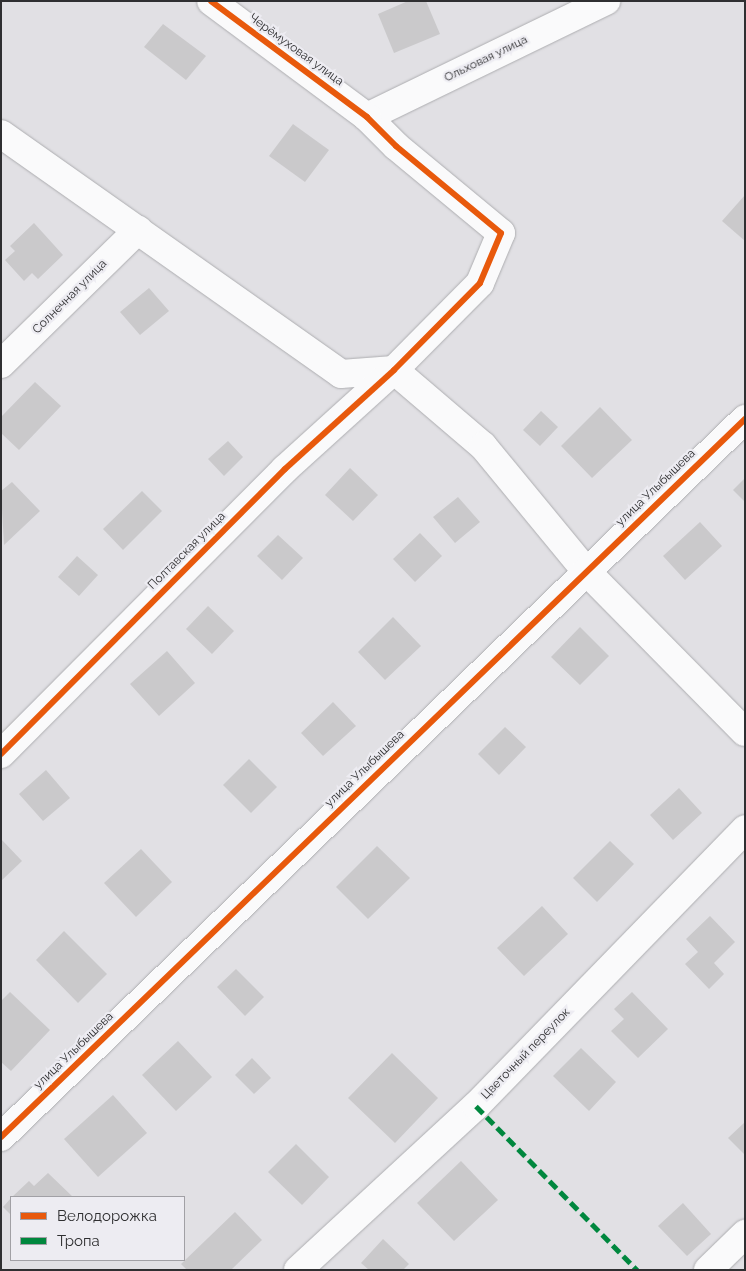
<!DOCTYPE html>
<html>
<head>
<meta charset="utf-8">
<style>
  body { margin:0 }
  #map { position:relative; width:746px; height:1271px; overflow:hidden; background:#e1e0e4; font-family:Raleway,sans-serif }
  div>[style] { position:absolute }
  .building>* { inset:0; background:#cac9cb }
  .roads { filter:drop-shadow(0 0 1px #adadb0) drop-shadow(0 0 1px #adadb0) }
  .minor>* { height:28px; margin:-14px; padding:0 14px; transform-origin:14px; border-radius:14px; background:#fafafb }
  .quiet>* { height:5px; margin-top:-2.5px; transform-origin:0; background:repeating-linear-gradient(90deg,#00873e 0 10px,transparent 0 15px) }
  .cycleway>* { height:6px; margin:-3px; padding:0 3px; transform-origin:3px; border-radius:3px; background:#e8590c }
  span { translate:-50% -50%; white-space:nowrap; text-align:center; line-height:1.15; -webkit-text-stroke:4.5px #edecf2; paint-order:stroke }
  .street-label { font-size:12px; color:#2f2f31 }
  .frame { position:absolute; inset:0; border:2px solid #2f2f31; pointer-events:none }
  .legend { position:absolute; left:10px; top:1196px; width:175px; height:65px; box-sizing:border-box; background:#edecf2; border:1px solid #a1a0a5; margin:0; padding:6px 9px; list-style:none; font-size:15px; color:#2f2f31 }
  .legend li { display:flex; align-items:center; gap:10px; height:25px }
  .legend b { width:25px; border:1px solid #a1a0a5 }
</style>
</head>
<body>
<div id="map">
  <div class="building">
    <i style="clip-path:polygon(408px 1px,426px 1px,440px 34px,394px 53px,378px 14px)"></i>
    <i style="clip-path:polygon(163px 24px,206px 56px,186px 80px,144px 47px)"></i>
    <i style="clip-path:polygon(293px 124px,329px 150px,305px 182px,269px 156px)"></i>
    <i style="clip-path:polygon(745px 195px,745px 241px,722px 221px)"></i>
    <i style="clip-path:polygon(34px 223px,63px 255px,38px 279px,32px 273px,24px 281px,5px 260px,15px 251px,10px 246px)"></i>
    <i style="clip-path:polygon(149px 288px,169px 311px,140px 335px,120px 312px)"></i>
    <i style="clip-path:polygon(35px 382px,61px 406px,19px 450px,1px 433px,1px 417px)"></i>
    <i style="clip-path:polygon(600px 407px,632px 440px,592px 478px,561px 446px)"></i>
    <i style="clip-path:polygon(541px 411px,558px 427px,540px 446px,523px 430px)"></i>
    <i style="clip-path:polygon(228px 441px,243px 457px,224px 476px,208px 459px)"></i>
    <i style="clip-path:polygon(350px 468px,378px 495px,353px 521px,325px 495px)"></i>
    <i style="clip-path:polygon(745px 478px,745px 502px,733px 490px)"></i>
    <i style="clip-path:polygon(12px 482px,40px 511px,4px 545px,1px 491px)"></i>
    <i style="clip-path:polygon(142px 491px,162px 511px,123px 550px,103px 529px)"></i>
    <i style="clip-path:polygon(458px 497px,480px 522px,455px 543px,433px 517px)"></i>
    <i style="clip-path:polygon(700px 522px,722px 546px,685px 580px,663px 556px)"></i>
    <i style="clip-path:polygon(420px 533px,442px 556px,415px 582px,393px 559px)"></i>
    <i style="clip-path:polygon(278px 535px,303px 558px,282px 580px,257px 556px)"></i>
    <i style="clip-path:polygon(77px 556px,98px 575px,79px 596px,58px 577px)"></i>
    <i style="clip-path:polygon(208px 606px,234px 631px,212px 654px,186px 629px)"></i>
    <i style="clip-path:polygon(393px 617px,421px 646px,385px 680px,358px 652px)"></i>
    <i style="clip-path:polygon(580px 627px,609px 656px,580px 685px,551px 657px)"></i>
    <i style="clip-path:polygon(167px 651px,195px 683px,159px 716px,130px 684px)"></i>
    <i style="clip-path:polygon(333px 702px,356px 726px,323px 756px,301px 733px)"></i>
    <i style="clip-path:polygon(505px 727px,526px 747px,499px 775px,478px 754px)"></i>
    <i style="clip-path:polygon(249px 759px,277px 787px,251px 813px,223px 785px)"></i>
    <i style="clip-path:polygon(46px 770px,70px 798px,43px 821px,19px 794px)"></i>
    <i style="clip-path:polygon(679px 788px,702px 813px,673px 840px,650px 815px)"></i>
    <i style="clip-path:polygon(1px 839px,22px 861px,1px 881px)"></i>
    <i style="clip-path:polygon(610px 841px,634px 864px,597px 902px,573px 878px)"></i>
    <i style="clip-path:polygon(377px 846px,410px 878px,368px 919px,336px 887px)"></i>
    <i style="clip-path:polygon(141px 849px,172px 882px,136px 917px,104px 883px)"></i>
    <i style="clip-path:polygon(542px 906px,568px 934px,524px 976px,497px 948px)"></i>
    <i style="clip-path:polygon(710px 916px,735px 942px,714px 963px,724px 974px,709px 989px,685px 964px,698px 952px,686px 939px)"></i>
    <i style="clip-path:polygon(64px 931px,107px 974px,78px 1003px,36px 960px)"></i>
    <i style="clip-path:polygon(236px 969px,264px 997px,245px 1016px,217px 987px)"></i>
    <i style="clip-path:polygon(10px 992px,50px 1030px,11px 1071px,1px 1062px,1px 1001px)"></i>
    <i style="clip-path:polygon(632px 992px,668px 1029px,638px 1058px,611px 1031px,624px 1019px,614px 1009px)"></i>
    <i style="clip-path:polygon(178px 1041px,212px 1077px,176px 1111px,142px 1075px)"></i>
    <i style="clip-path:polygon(581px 1048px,616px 1082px,589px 1111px,553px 1076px)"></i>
    <i style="clip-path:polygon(392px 1053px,438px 1098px,395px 1143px,348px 1098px)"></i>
    <i style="clip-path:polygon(252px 1058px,271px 1078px,254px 1094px,235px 1075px)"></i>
    <i style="clip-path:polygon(113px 1095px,147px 1133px,98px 1177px,64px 1139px)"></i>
    <i style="clip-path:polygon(745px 1122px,745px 1155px,728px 1138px)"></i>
    <i style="clip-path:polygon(296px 1144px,329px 1177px,302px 1205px,268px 1172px)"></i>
    <i style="clip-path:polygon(461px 1161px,498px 1200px,454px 1241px,417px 1203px)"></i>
    <i style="clip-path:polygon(48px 1173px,73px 1197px,12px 1197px,29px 1181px,34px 1186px)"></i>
    <i style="clip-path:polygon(11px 1198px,11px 1215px,3px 1207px)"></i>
    <i style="clip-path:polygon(683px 1203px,711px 1234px,687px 1256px,658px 1226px)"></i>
    <i style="clip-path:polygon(235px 1212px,262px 1240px,231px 1270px,187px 1270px,181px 1264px)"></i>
    <i style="clip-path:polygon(383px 1239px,409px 1264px,403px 1270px,369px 1270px,361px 1263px)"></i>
  </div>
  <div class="roads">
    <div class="minor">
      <i style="left:367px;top:117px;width:266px;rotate:-25.9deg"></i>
      <i style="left:1px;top:134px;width:416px;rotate:35.2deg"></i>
      <i style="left:341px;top:374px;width:53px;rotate:-4.3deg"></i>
      <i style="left:394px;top:370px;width:117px;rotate:40.5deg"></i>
      <i style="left:483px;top:446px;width:162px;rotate:50.5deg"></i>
      <i style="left:586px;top:571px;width:226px;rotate:45.4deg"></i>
      <i style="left:1px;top:364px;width:192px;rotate:-44.4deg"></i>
      <i style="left:1px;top:754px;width:402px;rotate:-45.1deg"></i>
      <i style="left:285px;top:469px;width:147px;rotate:-42.2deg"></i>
      <i style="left:394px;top:370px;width:122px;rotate:-45.3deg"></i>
      <i style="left:480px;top:283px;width:54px;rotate:-67.2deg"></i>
      <i style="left:501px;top:233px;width:136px;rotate:-140.4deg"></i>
      <i style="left:396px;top:146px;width:41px;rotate:-135deg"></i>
      <i style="left:367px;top:117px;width:194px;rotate:-143.4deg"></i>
      <i style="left:1px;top:1137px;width:1034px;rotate:-43.98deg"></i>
      <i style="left:298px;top:1270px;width:242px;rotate:-42.7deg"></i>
      <i style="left:476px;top:1106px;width:386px;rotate:-45.8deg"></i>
      <i style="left:708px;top:1270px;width:52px;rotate:-44.2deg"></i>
    </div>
  </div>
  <div class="quiet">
    <i style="left:476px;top:1106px;width:230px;rotate:45.5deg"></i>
  </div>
  <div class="cycleway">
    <i style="left:1px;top:754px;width:402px;rotate:-45.1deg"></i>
    <i style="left:285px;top:469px;width:147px;rotate:-42.2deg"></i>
    <i style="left:394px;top:370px;width:122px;rotate:-45.3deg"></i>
    <i style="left:480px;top:283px;width:54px;rotate:-67.2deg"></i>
    <i style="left:501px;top:233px;width:136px;rotate:-140.4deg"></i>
    <i style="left:396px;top:146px;width:41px;rotate:-135deg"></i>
    <i style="left:367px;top:117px;width:194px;rotate:-143.4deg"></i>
    <i style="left:1px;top:1137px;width:1034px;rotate:-43.98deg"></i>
  </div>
  <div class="street-label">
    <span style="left:296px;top:50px;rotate:36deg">Черёмуховая улица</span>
    <span style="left:486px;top:59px;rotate:-26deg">Ольховая улица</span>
    <span style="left:70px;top:297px;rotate:-45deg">Солнечная улица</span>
    <span style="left:656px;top:488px;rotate:-44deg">улица Улыбышева</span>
    <span style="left:187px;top:551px;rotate:-45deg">Полтавская улица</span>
    <span style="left:365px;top:769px;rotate:-44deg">улица Улыбышева</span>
    <span style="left:74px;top:1051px;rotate:-44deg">улица Улыбышева</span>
    <span style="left:526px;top:1054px;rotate:-46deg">Цветочный переулок</span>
  </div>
  <div class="frame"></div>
  <ul class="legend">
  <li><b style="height:6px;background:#e8590c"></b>Велодорожка</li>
  <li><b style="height:6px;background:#00873e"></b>Тропа</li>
  </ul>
</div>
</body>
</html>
